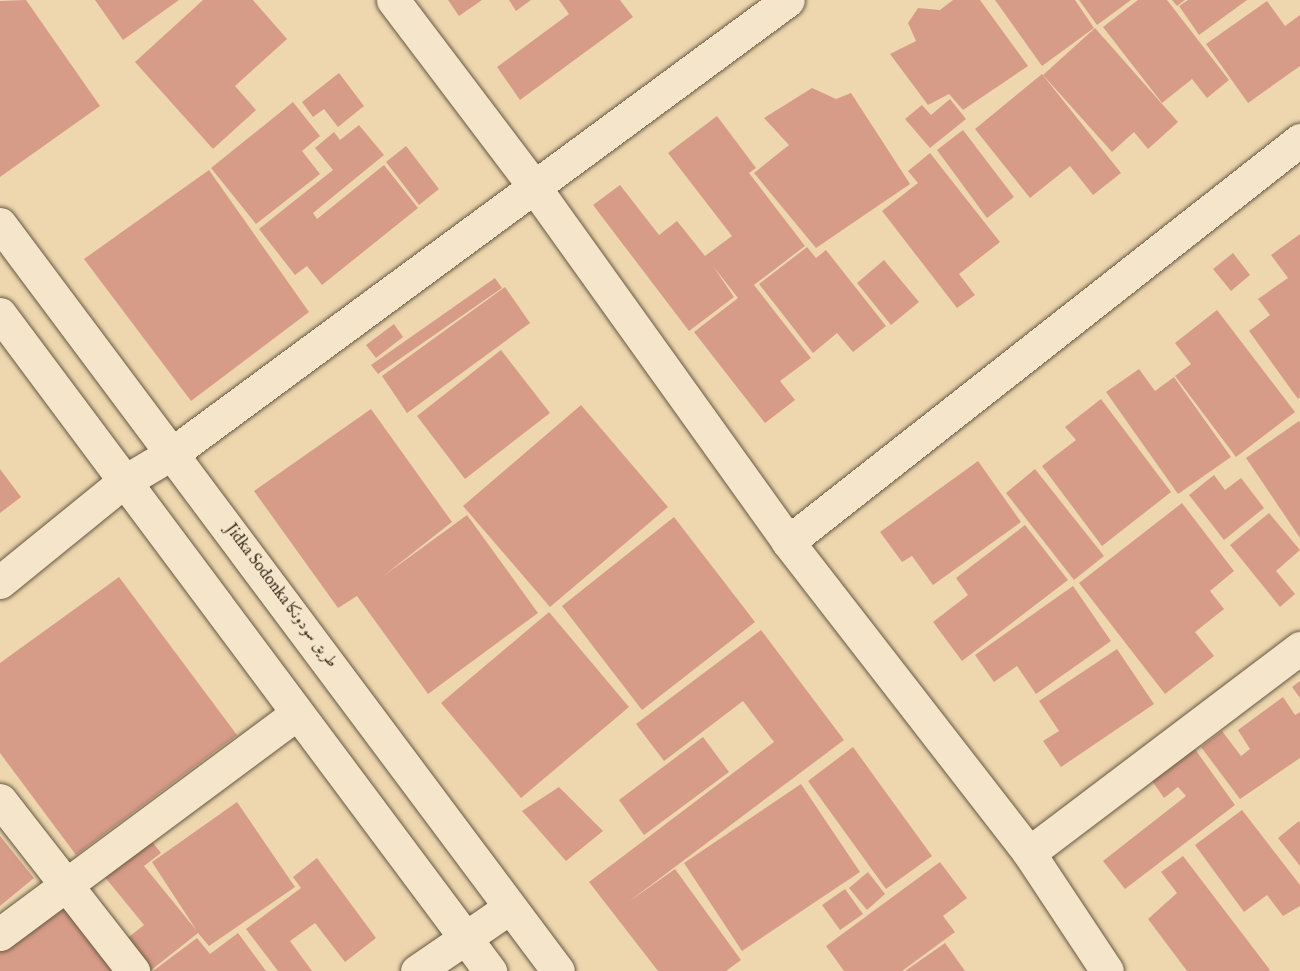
<!DOCTYPE html>
<html>
<head>
<meta charset="utf-8">
<style>
  body { margin:0 }
  #map { position:relative; width:1300px; height:971px; overflow:hidden; background:#eed7af; font-family:"IM FELL English",Amiri,serif }
  div>[style] { position:absolute }
  .building>* { inset:0; background:#d79c88 }
  .roads { filter:drop-shadow(0 0 2px #665842) drop-shadow(0 0 2px #665842) }
  .minor>* { height:33px; margin:-16.5px; padding:0 16.5px; transform-origin:16.5px; border-radius:16.5px; background:#f4e5cb }
  .secondary>* { height:33px; margin:-16.5px; padding:0 16.5px; transform-origin:16.5px; border-radius:16.5px; background:#f4e5cb }
  span { translate:-50% -50%; white-space:nowrap; text-align:center; line-height:1.15; -webkit-text-stroke:4.5px #f4e5cb; paint-order:stroke }
  .street-label { font-size:16px; color:#382d1e }
</style>
</head>
<body>
<div id="map">
  <div class="building">
    <i style="clip-path:polygon(26px 0,100px 106px,0 177px,0 1px)"></i>
    <i style="clip-path:polygon(95px 0,179px 0,123px 40px)"></i>
    <i style="clip-path:polygon(203px 0,253px 0,287px 39px,235px 86px,256px 110px,213px 149px,135px 62px)"></i>
    <i style="clip-path:polygon(448px 0,482px 0,459px 16px)"></i>
    <i style="clip-path:polygon(509px 0,531px 0,516px 11px)"></i>
    <i style="clip-path:polygon(559px 0,620px 0,633px 17px,520px 100px,497px 67px,569px 14px)"></i>
    <i style="clip-path:polygon(953px 0,980px 0,1028px 66px,963px 110px,949px 94px,928px 105px,890px 54px,916px 41px,908px 23px,918px 8px,940px 10px)"></i>
    <i style="clip-path:polygon(995px 0,1075px 0,1094px 28px,1042px 66px)"></i>
    <i style="clip-path:polygon(1079px 0,1131px 0,1097px 25px)"></i>
    <i style="clip-path:polygon(1138px 0,1167px 0,1229px 80px,1207px 98px,1192px 79px,1162px 103px,1103px 27px)"></i>
    <i style="clip-path:polygon(1172px 0,1185px 0,1177px 6px)"></i>
    <i style="clip-path:polygon(1188px 0,1247px 0,1199px 35px,1179px 6px)"></i>
    <i style="clip-path:polygon(1267px 1px,1285px 26px,1300px 15px,1300px 66px,1248px 103px,1206px 44px)"></i>
    <i style="clip-path:polygon(1095px 28px,1178px 122px,1148px 149px,1134px 132px,1112px 152px,1043px 75px)"></i>
    <i style="clip-path:polygon(339px 73px,364px 106px,338px 127px,324px 109px,313px 117px,302px 102px)"></i>
    <i style="clip-path:polygon(1042px 74px,1121px 173px,1093px 195px,1070px 166px,1030px 198px,975px 129px)"></i>
    <i style="clip-path:polygon(812px 88px,836px 99px,851px 93px,910px 184px,816px 248px,754px 173px,789px 145px,764px 118px)"></i>
    <i style="clip-path:polygon(950px 99px,966px 119px,930px 148px,905px 119px,922px 105px,931px 115px)"></i>
    <i style="clip-path:polygon(293px 102px,320px 136px,302px 151px,320px 174px,256px 224px,211px 168px)"></i>
    <i style="clip-path:polygon(717px 116px,756px 168px,749px 173px,805px 246px,754px 285px,811px 358px,780px 381px,795px 400px,765px 423px,694px 332px,738px 298px,713px 266px,734px 297px,689px 331px,593px 205px,620px 185px,659px 235px,677px 221px,705px 256px,732px 236px,668px 153px)"></i>
    <i style="clip-path:polygon(359px 125px,384px 155px,313px 213px,317px 219px,384px 165px,418px 208px,322px 285px,307px 266px,295px 275px,259px 229px,333px 170px,315px 148px,334px 132px,340px 140px)"></i>
    <i style="clip-path:polygon(963px 130px,1014px 197px,987px 218px,937px 150px)"></i>
    <i style="clip-path:polygon(406px 146px,439px 189px,419px 205px,386px 162px)"></i>
    <i style="clip-path:polygon(930px 153px,1000px 242px,959px 274px,975px 295px,957px 308px,882px 211px,918px 183px,908px 171px)"></i>
    <i style="clip-path:polygon(209px 170px,309px 312px,191px 401px,84px 259px)"></i>
    <i style="clip-path:polygon(1300px 234px,1300px 397px,1298px 399px,1249px 331px,1270px 315px,1258px 299px,1288px 278px,1271px 255px)"></i>
    <i style="clip-path:polygon(807px 247px,816px 258px,826px 250px,886px 326px,853px 352px,837px 333px,813px 353px,759px 284px)"></i>
    <i style="clip-path:polygon(1233px 253px,1250px 275px,1231px 291px,1213px 269px)"></i>
    <i style="clip-path:polygon(884px 260px,919px 302px,891px 325px,857px 283px)"></i>
    <i style="clip-path:polygon(495px 278px,502px 288px,378px 374px,371px 365px)"></i>
    <i style="clip-path:polygon(505px 287px,530px 323px,407px 413px,382px 376px)"></i>
    <i style="clip-path:polygon(1217px 310px,1295px 412px,1236px 457px,1175px 376px,1191px 364px,1175px 343px)"></i>
    <i style="clip-path:polygon(394px 324px,403px 337px,376px 358px,366px 345px)"></i>
    <i style="clip-path:polygon(501px 350px,550px 413px,465px 479px,417px 416px)"></i>
    <i style="clip-path:polygon(1139px 369px,1155px 391px,1174px 377px,1231px 457px,1178px 494px,1106px 392px)"></i>
    <i style="clip-path:polygon(1101px 399px,1171px 492px,1102px 546px,1042px 466px,1076px 440px,1065px 427px)"></i>
    <i style="clip-path:polygon(581px 405px,668px 507px,550px 607px,463px 506px)"></i>
    <i style="clip-path:polygon(371px 409px,452px 522px,382px 577px,467px 515px,538px 613px,428px 694px,357px 596px,338px 608px,254px 491px)"></i>
    <i style="clip-path:polygon(1299px 421px,1300px 423px,1300px 538px,1246px 458px)"></i>
    <i style="clip-path:polygon(978px 461px,1021px 522px,933px 585px,912px 556px,902px 562px,880px 532px)"></i>
    <i style="clip-path:polygon(0 469px,21px 497px,0 513px)"></i>
    <i style="clip-path:polygon(1035px 469px,1104px 556px,1074px 580px,1006px 493px)"></i>
    <i style="clip-path:polygon(1214px 475px,1225px 490px,1241px 478px,1264px 508px,1224px 540px,1189px 495px)"></i>
    <i style="clip-path:polygon(1182px 503px,1234px 571px,1210px 591px,1224px 609px,1195px 632px,1214px 656px,1165px 694px,1079px 583px)"></i>
    <i style="clip-path:polygon(1269px 513px,1300px 550px,1276px 571px,1295px 594px,1280px 607px,1230px 545px)"></i>
    <i style="clip-path:polygon(674px 517px,755px 622px,642px 710px,562px 606px)"></i>
    <i style="clip-path:polygon(1025px 525px,1068px 580px,962px 661px,933px 622px,968px 595px,956px 578px)"></i>
    <i style="clip-path:polygon(119px 577px,237px 735px,76px 855px,0 753px,0 663px)"></i>
    <i style="clip-path:polygon(1073px 586px,1111px 641px,1036px 694px,1017px 666px,994px 682px,975px 655px)"></i>
    <i style="clip-path:polygon(549px 612px,629px 707px,521px 798px,441px 703px)"></i>
    <i style="clip-path:polygon(761px 630px,844px 740px,627px 903px,675px 869px,741px 960px,726px 971px,658px 971px,589px 882px,774px 742px,743px 701px,664px 761px,636px 724px)"></i>
    <i style="clip-path:polygon(1117px 649px,1154px 704px,1061px 767px,1043px 741px,1059px 731px,1039px 701px)"></i>
    <i style="clip-path:polygon(1300px 681px,1300px 698px,1292px 687px)"></i>
    <i style="clip-path:polygon(1283px 697px,1295px 715px,1300px 712px,1300px 758px,1240px 799px,1201px 747px,1222px 731px,1241px 756px,1250px 749px,1238px 730px)"></i>
    <i style="clip-path:polygon(703px 737px,729px 772px,644px 835px,619px 800px)"></i>
    <i style="clip-path:polygon(1192px 745px,1235px 805px,1125px 889px,1103px 861px,1186px 796px,1178px 787px,1164px 798px,1150px 778px)"></i>
    <i style="clip-path:polygon(853px 747px,932px 856px,886px 889px,808px 781px)"></i>
    <i style="clip-path:polygon(801px 784px,860px 872px,742px 951px,684px 863px)"></i>
    <i style="clip-path:polygon(559px 787px,603px 831px,566px 861px,522px 811px)"></i>
    <i style="clip-path:polygon(237px 802px,295px 887px,209px 946px,198px 933px,150px 971px,125px 940px,144px 925px,104px 876px,149px 838px,161px 853px,144px 866px,197px 931px,152px 862px)"></i>
    <i style="clip-path:polygon(1242px 810px,1300px 885px,1300px 906px,1283px 916px,1267px 895px,1244px 912px,1195px 845px)"></i>
    <i style="clip-path:polygon(1299px 821px,1300px 823px,1300px 866px,1278px 838px)"></i>
    <i style="clip-path:polygon(0 836px,34px 878px,0 906px)"></i>
    <i style="clip-path:polygon(1183px 856px,1270px 970px,1269px 971px,1187px 971px,1148px 919px,1177px 893px,1161px 872px)"></i>
    <i style="clip-path:polygon(317px 858px,376px 938px,345px 962px,315px 923px,290px 941px,312px 971px,278px 971px,246px 929px,301px 888px,293px 877px)"></i>
    <i style="clip-path:polygon(940px 862px,967px 898px,943px 916px,955px 932px,902px 971px,844px 971px,826px 946px)"></i>
    <i style="clip-path:polygon(868px 872px,885px 894px,867px 910px,849px 888px)"></i>
    <i style="clip-path:polygon(845px 889px,863px 914px,840px 930px,822px 905px)"></i>
    <i style="clip-path:polygon(68px 901px,119px 971px,0 971px,0 952px)"></i>
    <i style="clip-path:polygon(238px 933px,266px 971px,153px 971px,197px 938px,210px 954px)"></i>
    <i style="clip-path:polygon(945px 943px,965px 971px,905px 971px)"></i>
  </div>
  <div class="roads">
    <div class="minor">
      <i style="left:393px;top:0;width:236px;rotate:52.9deg"></i>
      <i style="left:535px;top:188px;width:435px;rotate:54.4deg"></i>
      <i style="left:788px;top:542px;width:393px;rotate:52.2deg"></i>
      <i style="left:1029px;top:853px;width:141px;rotate:56.5deg"></i>
      <i style="left:788px;top:542px;width:651px;rotate:-38.14deg"></i>
      <i style="left:0;top:582px;width:157px;rotate:-39.1deg"></i>
      <i style="left:122px;top:483px;width:61px;rotate:-30.8deg"></i>
      <i style="left:174px;top:452px;width:762px;rotate:-36.36deg"></i>
      <i style="left:0;top:800px;width:217px;rotate:52.1deg"></i>
      <i style="left:1029px;top:853px;width:340px;rotate:-37.1deg"></i>
      <i style="left:0;top:934px;width:369px;rotate:-36.6deg"></i>
      <i style="left:417px;top:971px;width:112px;rotate:-34.4deg"></i>
    </div>
    <div class="secondary">
      <i style="left:0;top:224px;width:932px;rotate:53.24deg"></i>
      <i style="left:0;top:314px;width:820px;rotate:53.28deg"></i>
    </div>
  </div>
  <div class="street-label">
    <span style="left:281px;top:596px;rotate:53deg">Jidka Sodonka طريق سودونكا</span>
  </div>
</div>
</body>
</html>
